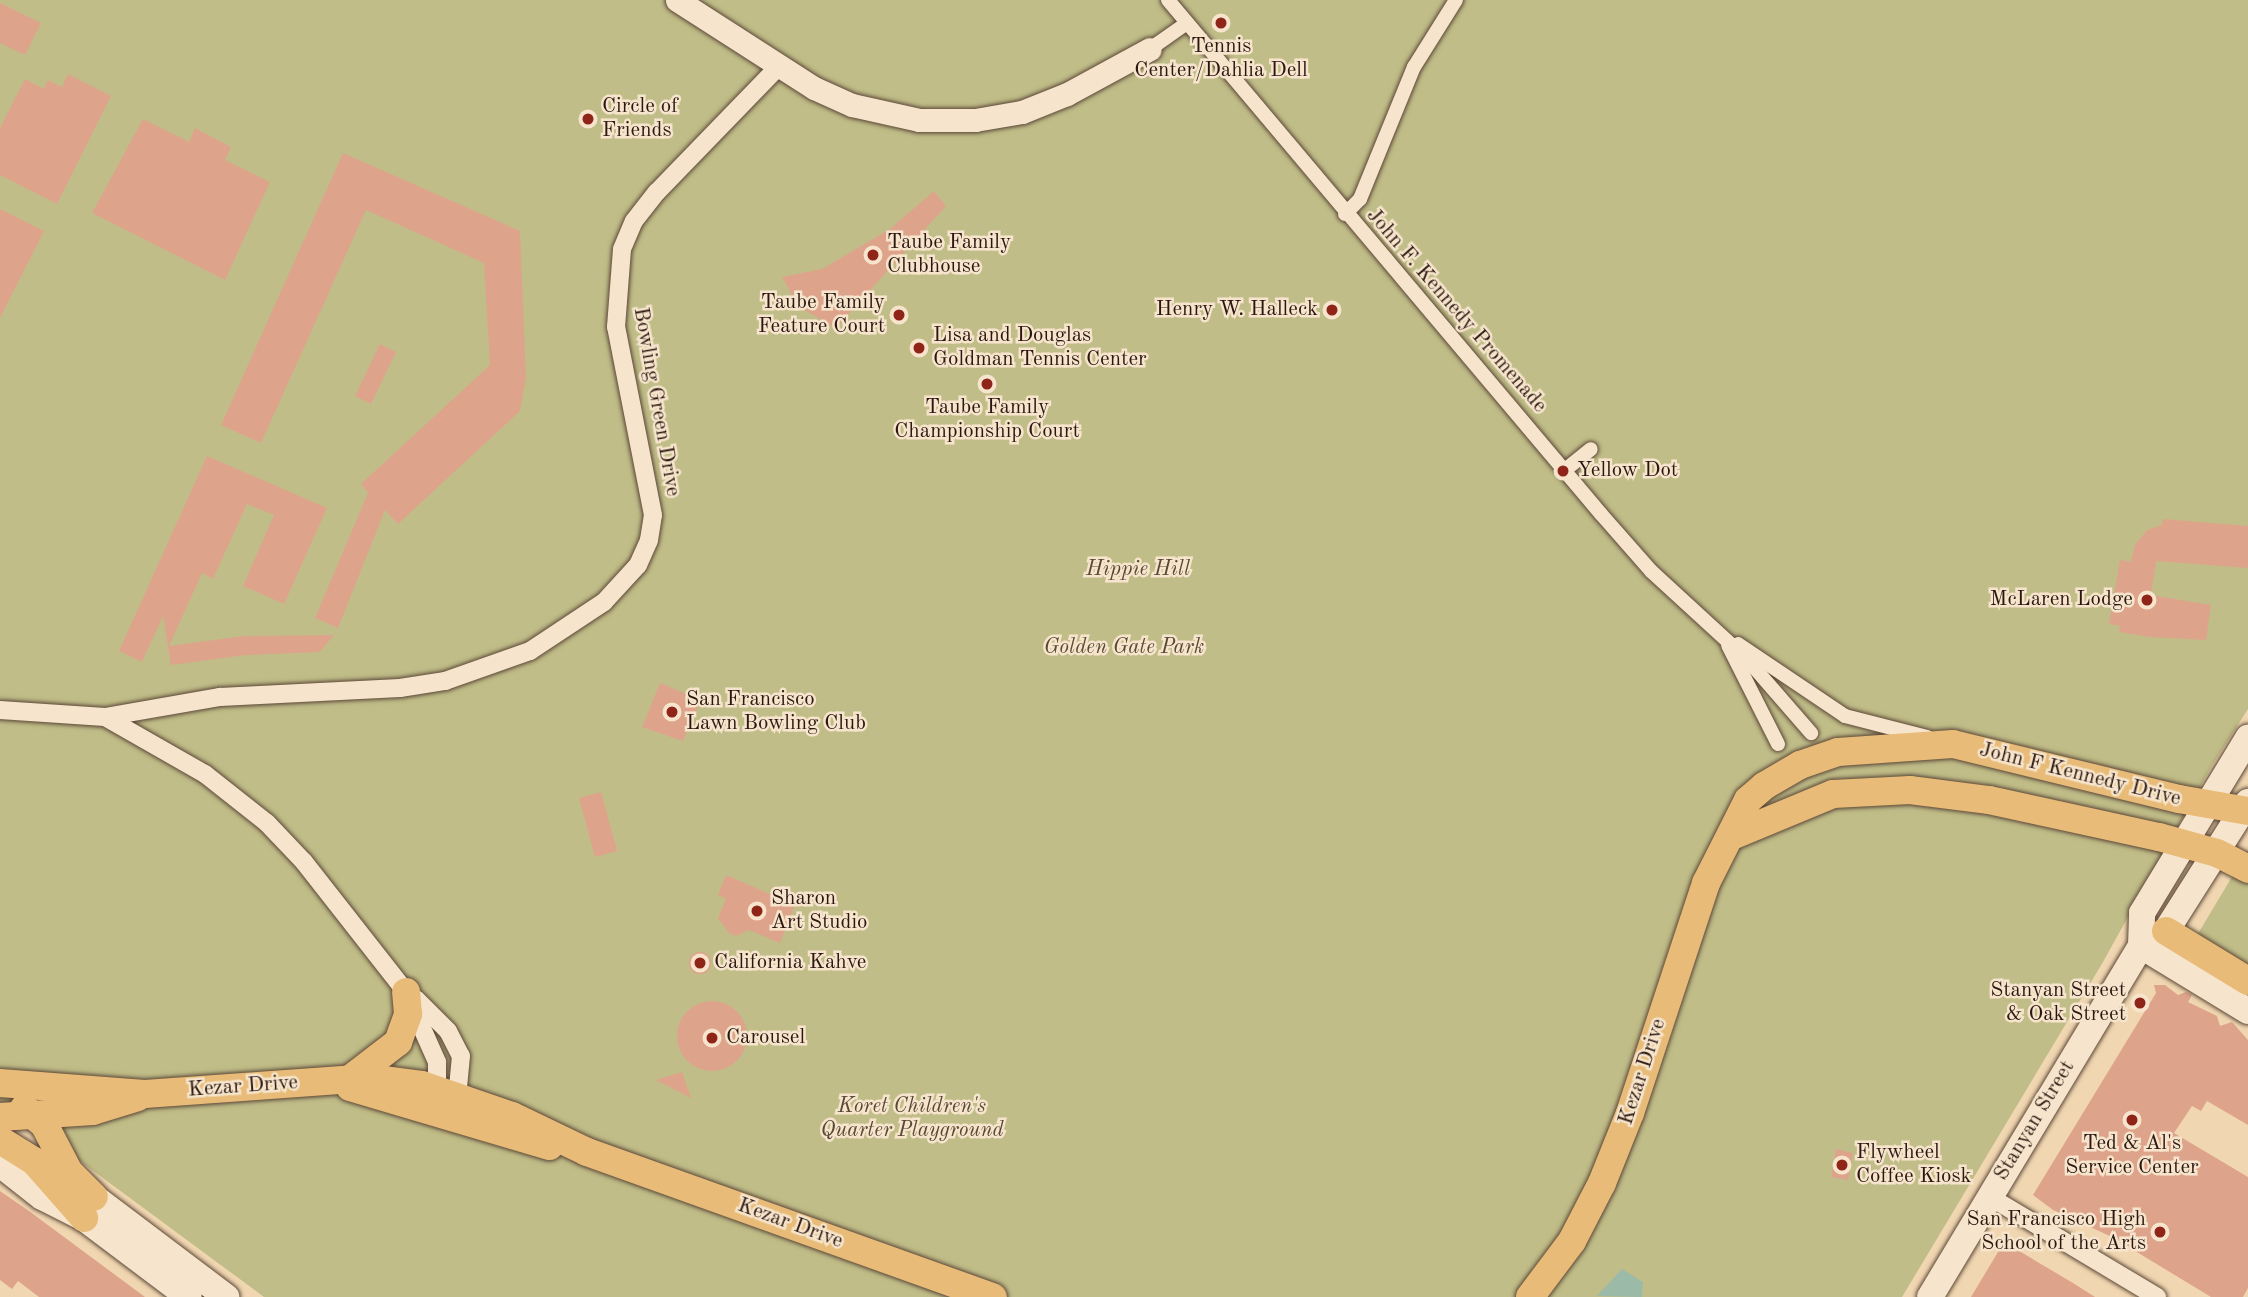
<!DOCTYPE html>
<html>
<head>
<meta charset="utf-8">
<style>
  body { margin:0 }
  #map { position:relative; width:2248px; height:1297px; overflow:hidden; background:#f1d7b1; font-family:"Old Standard TT",serif }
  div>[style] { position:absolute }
  .green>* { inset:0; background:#c0bd88 }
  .water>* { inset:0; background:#9bbaa8 }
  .building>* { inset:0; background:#dea48b }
  .round { border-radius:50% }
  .roads { filter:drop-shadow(0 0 2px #5c4738) drop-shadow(0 0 2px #5c4738) }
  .pedestrian>* { height:14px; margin:-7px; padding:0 7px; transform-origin:7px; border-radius:7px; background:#f6e5cc }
  .minor>* { height:18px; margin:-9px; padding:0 9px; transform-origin:9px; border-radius:9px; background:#f6e5cc }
  .tertiary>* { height:23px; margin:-11.5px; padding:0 11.5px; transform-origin:11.5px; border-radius:11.5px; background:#f6e5cc }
  .secondary>* { height:26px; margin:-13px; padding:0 13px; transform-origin:13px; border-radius:13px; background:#f6e5cc }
  .primary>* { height:28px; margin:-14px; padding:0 14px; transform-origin:14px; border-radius:14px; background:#e8bc78 }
  .dots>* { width:19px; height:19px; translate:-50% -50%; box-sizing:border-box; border:4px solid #f6e5cc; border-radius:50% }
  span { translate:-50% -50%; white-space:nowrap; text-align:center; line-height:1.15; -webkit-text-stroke:5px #f6e5cc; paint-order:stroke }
  .poi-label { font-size:21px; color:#2b1710 }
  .left { translate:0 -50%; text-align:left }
  .right { translate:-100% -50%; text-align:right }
  .street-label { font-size:21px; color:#2b1710 }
  .park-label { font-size:21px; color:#584934; font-style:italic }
</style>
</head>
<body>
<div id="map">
  <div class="green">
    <i style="clip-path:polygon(0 0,2248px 0,2248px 709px,2211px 767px,2103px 962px,1902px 1297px,264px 1297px,0 1102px)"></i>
    <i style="clip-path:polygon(2248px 850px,2248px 996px,2184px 957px)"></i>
  </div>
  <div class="water">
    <i style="clip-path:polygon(1622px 1269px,1643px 1282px,1642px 1297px,1597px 1296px)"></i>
  </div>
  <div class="building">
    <i style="clip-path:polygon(0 3px,41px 23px,25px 55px,0 43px)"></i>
    <i style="clip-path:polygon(68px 74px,111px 96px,57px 204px,0 175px,0 128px,25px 79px,44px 89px,48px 80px,62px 87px)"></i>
    <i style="clip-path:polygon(143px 119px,189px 142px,195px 128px,231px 147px,225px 160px,270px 182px,225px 280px,92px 213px)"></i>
    <i style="clip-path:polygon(343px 153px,520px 231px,526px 378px,520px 411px,398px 524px,385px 510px,338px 628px,315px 618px,368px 493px,361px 484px,490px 365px,484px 263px,366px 210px,261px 443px,221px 425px)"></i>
    <i style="clip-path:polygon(934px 191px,946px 206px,836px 328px,799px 307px,782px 277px,822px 269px,890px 229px)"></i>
    <i style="clip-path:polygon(0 209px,44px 231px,0 318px)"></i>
    <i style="clip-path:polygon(380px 344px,396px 352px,371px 404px,355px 396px)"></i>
    <i style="clip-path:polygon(207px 456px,327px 508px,284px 604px,243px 586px,274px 515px,247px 504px,213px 579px,202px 573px,169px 646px,244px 636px,334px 635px,320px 652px,246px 655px,171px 665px,163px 616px,142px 662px,119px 651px)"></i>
    <i style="clip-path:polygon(2163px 519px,2248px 526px,2248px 568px,2156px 561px,2151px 595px,2211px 605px,2206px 640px,2150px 637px,2119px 632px,2120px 626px,2109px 624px,2120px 560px,2131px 562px,2135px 545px,2147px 530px,2162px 525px)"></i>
    <i style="clip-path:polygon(660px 683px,701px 700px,683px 741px,642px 727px)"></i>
    <i style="clip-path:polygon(601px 792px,617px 851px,595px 857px,579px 798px)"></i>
    <i style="clip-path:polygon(726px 875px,795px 905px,780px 943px,749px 930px,736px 936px,729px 933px,718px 918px,726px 899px,718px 895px)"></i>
    <i class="round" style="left:689px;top:952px;width:22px;height:22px"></i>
    <i style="clip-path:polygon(2154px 985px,2165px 985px,2178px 995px,2186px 992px,2192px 995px,2188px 1002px,2217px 1016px,2220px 1026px,2232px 1022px,2248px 1040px,2248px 1125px,2207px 1101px,2201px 1111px,2192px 1106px,2174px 1133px,2248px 1177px,2248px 1288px,2243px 1297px,2211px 1297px,2112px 1237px,2053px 1210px,2033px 1195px,2156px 993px)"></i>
    <i class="round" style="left:677px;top:1001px;width:70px;height:70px"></i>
    <i style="clip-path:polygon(682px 1072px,691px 1098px,656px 1080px)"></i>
    <i style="clip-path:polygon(1836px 1149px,1853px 1153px,1848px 1180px,1831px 1177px)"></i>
    <i style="clip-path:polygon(0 1191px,29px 1211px,145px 1297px,39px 1297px,18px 1281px,12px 1289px,0 1280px)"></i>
    <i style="clip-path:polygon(2004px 1242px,2073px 1283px,2095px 1297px,1971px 1297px)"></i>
  </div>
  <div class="roads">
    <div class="pedestrian">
      <i style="left:1168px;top:0;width:672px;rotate:49.89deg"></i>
      <i style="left:1601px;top:514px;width:76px;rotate:48.7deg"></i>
      <i style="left:1651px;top:571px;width:127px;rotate:42.5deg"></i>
      <i style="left:1745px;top:657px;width:101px;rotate:49deg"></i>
      <i style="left:1150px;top:49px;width:45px;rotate:-35.1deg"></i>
      <i style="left:1345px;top:214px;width:21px;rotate:-45deg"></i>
      <i style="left:1360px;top:199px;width:143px;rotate:-67.8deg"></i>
      <i style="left:1414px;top:67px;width:79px;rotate:-57.9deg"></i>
      <i style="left:1565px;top:470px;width:33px;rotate:-39deg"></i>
      <i style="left:1738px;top:644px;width:129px;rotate:33.9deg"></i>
      <i style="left:1845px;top:716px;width:85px;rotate:14.4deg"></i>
      <i style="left:1728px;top:645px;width:111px;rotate:63.2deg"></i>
    </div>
    <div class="minor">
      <i style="left:0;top:710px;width:105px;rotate:3.8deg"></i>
      <i style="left:105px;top:717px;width:115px;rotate:29.7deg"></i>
      <i style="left:205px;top:774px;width:79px;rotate:38.3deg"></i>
      <i style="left:267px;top:823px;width:54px;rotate:46.5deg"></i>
      <i style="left:304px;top:862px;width:165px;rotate:51.9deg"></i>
      <i style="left:406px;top:992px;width:77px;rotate:66.1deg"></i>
      <i style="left:437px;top:1062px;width:37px;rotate:90deg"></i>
      <i style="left:105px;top:717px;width:117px;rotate:-9.9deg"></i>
      <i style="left:220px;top:697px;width:180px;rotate:-2.9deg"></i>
      <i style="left:400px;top:688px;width:46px;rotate:-8.8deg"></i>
      <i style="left:445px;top:681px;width:90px;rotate:-19.4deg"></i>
      <i style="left:530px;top:651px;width:89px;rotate:-33.5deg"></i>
      <i style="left:604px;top:602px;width:50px;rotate:-47.4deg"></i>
      <i style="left:638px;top:565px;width:27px;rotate:-66deg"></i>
      <i style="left:649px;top:540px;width:25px;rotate:-81deg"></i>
      <i style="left:653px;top:515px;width:192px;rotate:-101.1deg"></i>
      <i style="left:616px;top:327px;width:78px;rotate:-85.6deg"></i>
      <i style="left:622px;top:249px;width:30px;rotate:-67deg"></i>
      <i style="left:634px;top:221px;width:37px;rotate:-52deg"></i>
      <i style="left:657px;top:192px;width:174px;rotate:-45.9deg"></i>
      <i style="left:416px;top:999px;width:45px;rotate:45deg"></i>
      <i style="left:448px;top:1031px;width:28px;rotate:63deg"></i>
      <i style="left:461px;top:1056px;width:52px;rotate:95.5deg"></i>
      <i style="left:1990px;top:1197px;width:195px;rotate:30.9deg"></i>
    </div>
    <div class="tertiary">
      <i style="left:677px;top:0;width:163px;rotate:32.7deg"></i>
      <i style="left:814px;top:88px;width:42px;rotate:24.1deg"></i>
      <i style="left:852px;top:105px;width:69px;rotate:12.6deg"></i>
      <i style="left:919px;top:120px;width:56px"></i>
      <i style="left:975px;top:120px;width:48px;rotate:-9.7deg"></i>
      <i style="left:1022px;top:112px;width:48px;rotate:-21.8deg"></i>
      <i style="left:1067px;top:94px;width:94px;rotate:-28.5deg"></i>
    </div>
    <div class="secondary">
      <i style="left:2141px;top:946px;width:33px;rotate:-88deg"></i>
      <i style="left:2142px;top:913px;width:205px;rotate:-58.8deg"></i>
      <i style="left:2141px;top:946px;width:125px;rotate:31.3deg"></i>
      <i style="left:0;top:1164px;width:53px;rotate:38.2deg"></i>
      <i style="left:42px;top:1197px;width:47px;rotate:26.6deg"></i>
      <i style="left:84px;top:1218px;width:131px;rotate:37deg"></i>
      <i style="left:94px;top:1197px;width:166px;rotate:37.1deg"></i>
      <i style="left:1930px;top:1297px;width:410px;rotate:-59deg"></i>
      <i style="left:2141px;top:946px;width:29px;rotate:-31deg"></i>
      <i style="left:2166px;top:931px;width:153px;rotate:-57.6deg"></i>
    </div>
    <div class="primary">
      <i style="left:1734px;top:835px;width:107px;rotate:-22.5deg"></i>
      <i style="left:1833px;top:794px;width:77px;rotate:-3deg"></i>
      <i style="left:1910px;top:790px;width:80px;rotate:7.2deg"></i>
      <i style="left:1989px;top:800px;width:174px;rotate:12.3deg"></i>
      <i style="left:2159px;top:837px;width:60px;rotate:15.4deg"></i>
      <i style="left:2217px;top:853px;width:35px;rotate:27deg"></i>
      <i style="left:2166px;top:931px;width:96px;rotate:31.4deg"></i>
      <i style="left:350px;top:1079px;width:61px;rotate:-37.6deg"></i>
      <i style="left:398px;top:1042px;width:30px;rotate:-70deg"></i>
      <i style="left:408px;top:1014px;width:22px;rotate:-95deg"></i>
      <i style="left:0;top:1083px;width:145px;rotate:4.3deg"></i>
      <i style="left:145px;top:1094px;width:226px;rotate:-4.1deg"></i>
      <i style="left:370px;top:1078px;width:52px;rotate:7.7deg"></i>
      <i style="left:422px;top:1085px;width:95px;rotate:19deg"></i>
      <i style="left:512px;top:1116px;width:83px;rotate:25.6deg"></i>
      <i style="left:587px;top:1152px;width:431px;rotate:19.7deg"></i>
      <i style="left:350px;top:1087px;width:208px;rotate:16.5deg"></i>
      <i style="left:24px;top:1108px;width:26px;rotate:39deg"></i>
      <i style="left:44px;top:1124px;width:54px;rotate:62.5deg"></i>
      <i style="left:69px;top:1172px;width:35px;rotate:45deg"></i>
      <i style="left:0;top:1117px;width:93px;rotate:-3.7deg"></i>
      <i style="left:93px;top:1111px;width:47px;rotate:-17.3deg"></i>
      <i style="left:0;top:1140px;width:40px;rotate:32deg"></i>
      <i style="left:34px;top:1161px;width:76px;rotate:48.7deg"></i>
      <i style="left:1530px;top:1297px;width:70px;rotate:-53.1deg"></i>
      <i style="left:1572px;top:1241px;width:65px;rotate:-62.7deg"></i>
      <i style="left:1602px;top:1183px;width:75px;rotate:-68.2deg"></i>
      <i style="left:1630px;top:1113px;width:242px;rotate:-71.7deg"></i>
      <i style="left:1706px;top:883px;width:93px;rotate:-63.2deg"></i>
      <i style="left:1748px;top:800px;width:21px;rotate:-41deg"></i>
      <i style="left:1764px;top:786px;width:42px;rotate:-30.3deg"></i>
      <i style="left:1800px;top:765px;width:40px;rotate:-18.9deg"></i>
      <i style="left:1838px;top:752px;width:115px;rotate:-4deg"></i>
      <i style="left:1953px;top:744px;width:233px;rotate:13.7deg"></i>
      <i style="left:2179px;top:799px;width:70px;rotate:9.9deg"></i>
    </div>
  </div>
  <div class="dots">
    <i style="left:1221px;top:23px;background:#8f2418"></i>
    <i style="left:588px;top:119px;background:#8f2418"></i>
    <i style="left:873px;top:255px;background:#8f2418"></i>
    <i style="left:1332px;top:310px;background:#8f2418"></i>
    <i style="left:899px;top:315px;background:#8f2418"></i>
    <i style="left:919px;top:348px;background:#8f2418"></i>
    <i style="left:987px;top:384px;background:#8f2418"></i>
    <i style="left:1563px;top:471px;background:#8f2418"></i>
    <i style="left:2147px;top:600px;background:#8f2418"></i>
    <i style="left:672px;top:712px;background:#8f2418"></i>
    <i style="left:757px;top:911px;background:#8f2418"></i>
    <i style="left:700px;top:963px;background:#8f2418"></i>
    <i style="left:2140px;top:1003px;background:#8f2418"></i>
    <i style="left:712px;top:1038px;background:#8f2418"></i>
    <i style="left:2132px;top:1120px;background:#8f2418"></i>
    <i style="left:1842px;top:1165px;background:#8f2418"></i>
    <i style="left:2160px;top:1232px;background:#8f2418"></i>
  </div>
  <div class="poi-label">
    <span style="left:1221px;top:59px">Tennis<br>Center/Dahlia Dell</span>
    <span class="left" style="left:602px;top:119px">Circle of<br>Friends</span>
    <span class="left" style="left:887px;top:255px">Taube Family<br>Clubhouse</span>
    <span class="right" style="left:885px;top:315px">Taube Family<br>Feature Court</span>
    <span class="right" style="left:1318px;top:310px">Henry W. Halleck</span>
    <span class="left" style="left:933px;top:348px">Lisa and Douglas<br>Goldman Tennis Center</span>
    <span style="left:987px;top:420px">Taube Family<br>Championship Court</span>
    <span class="left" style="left:1577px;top:471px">Yellow Dot</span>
    <span class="right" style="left:2133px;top:600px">McLaren Lodge</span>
    <span class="left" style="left:686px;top:712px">San Francisco<br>Lawn Bowling Club</span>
    <span class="left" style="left:771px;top:911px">Sharon<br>Art Studio</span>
    <span class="left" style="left:714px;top:963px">California Kahve</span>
    <span class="right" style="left:2126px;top:1003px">Stanyan Street<br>&amp; Oak Street</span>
    <span class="left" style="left:726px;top:1038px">Carousel</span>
    <span style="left:2132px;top:1156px">Ted &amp; Al's<br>Service Center</span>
    <span class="left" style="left:1856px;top:1165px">Flywheel<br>Coffee Kiosk</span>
    <span class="right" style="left:2146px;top:1232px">San Francisco High<br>School of the Arts</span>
  </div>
  <div class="street-label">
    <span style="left:1456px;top:311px;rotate:49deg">John F. Kennedy Promenade</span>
    <span style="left:656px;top:402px;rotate:80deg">Bowling Green Drive</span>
    <span style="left:2080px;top:775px;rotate:14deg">John F Kennedy Drive</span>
    <span style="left:1643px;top:1072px;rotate:-72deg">Kezar Drive</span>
    <span style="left:243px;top:1087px;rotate:-4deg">Kezar Drive</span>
    <span style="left:2035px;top:1121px;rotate:-59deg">Stanyan Street</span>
    <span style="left:790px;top:1224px;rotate:20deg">Kezar Drive</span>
  </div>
  <div class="park-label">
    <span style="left:1138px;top:570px">Hippie Hill</span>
    <span style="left:1124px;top:648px">Golden Gate Park</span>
    <span style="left:912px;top:1119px">Koret Children's<br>Quarter Playground</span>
  </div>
</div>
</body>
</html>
